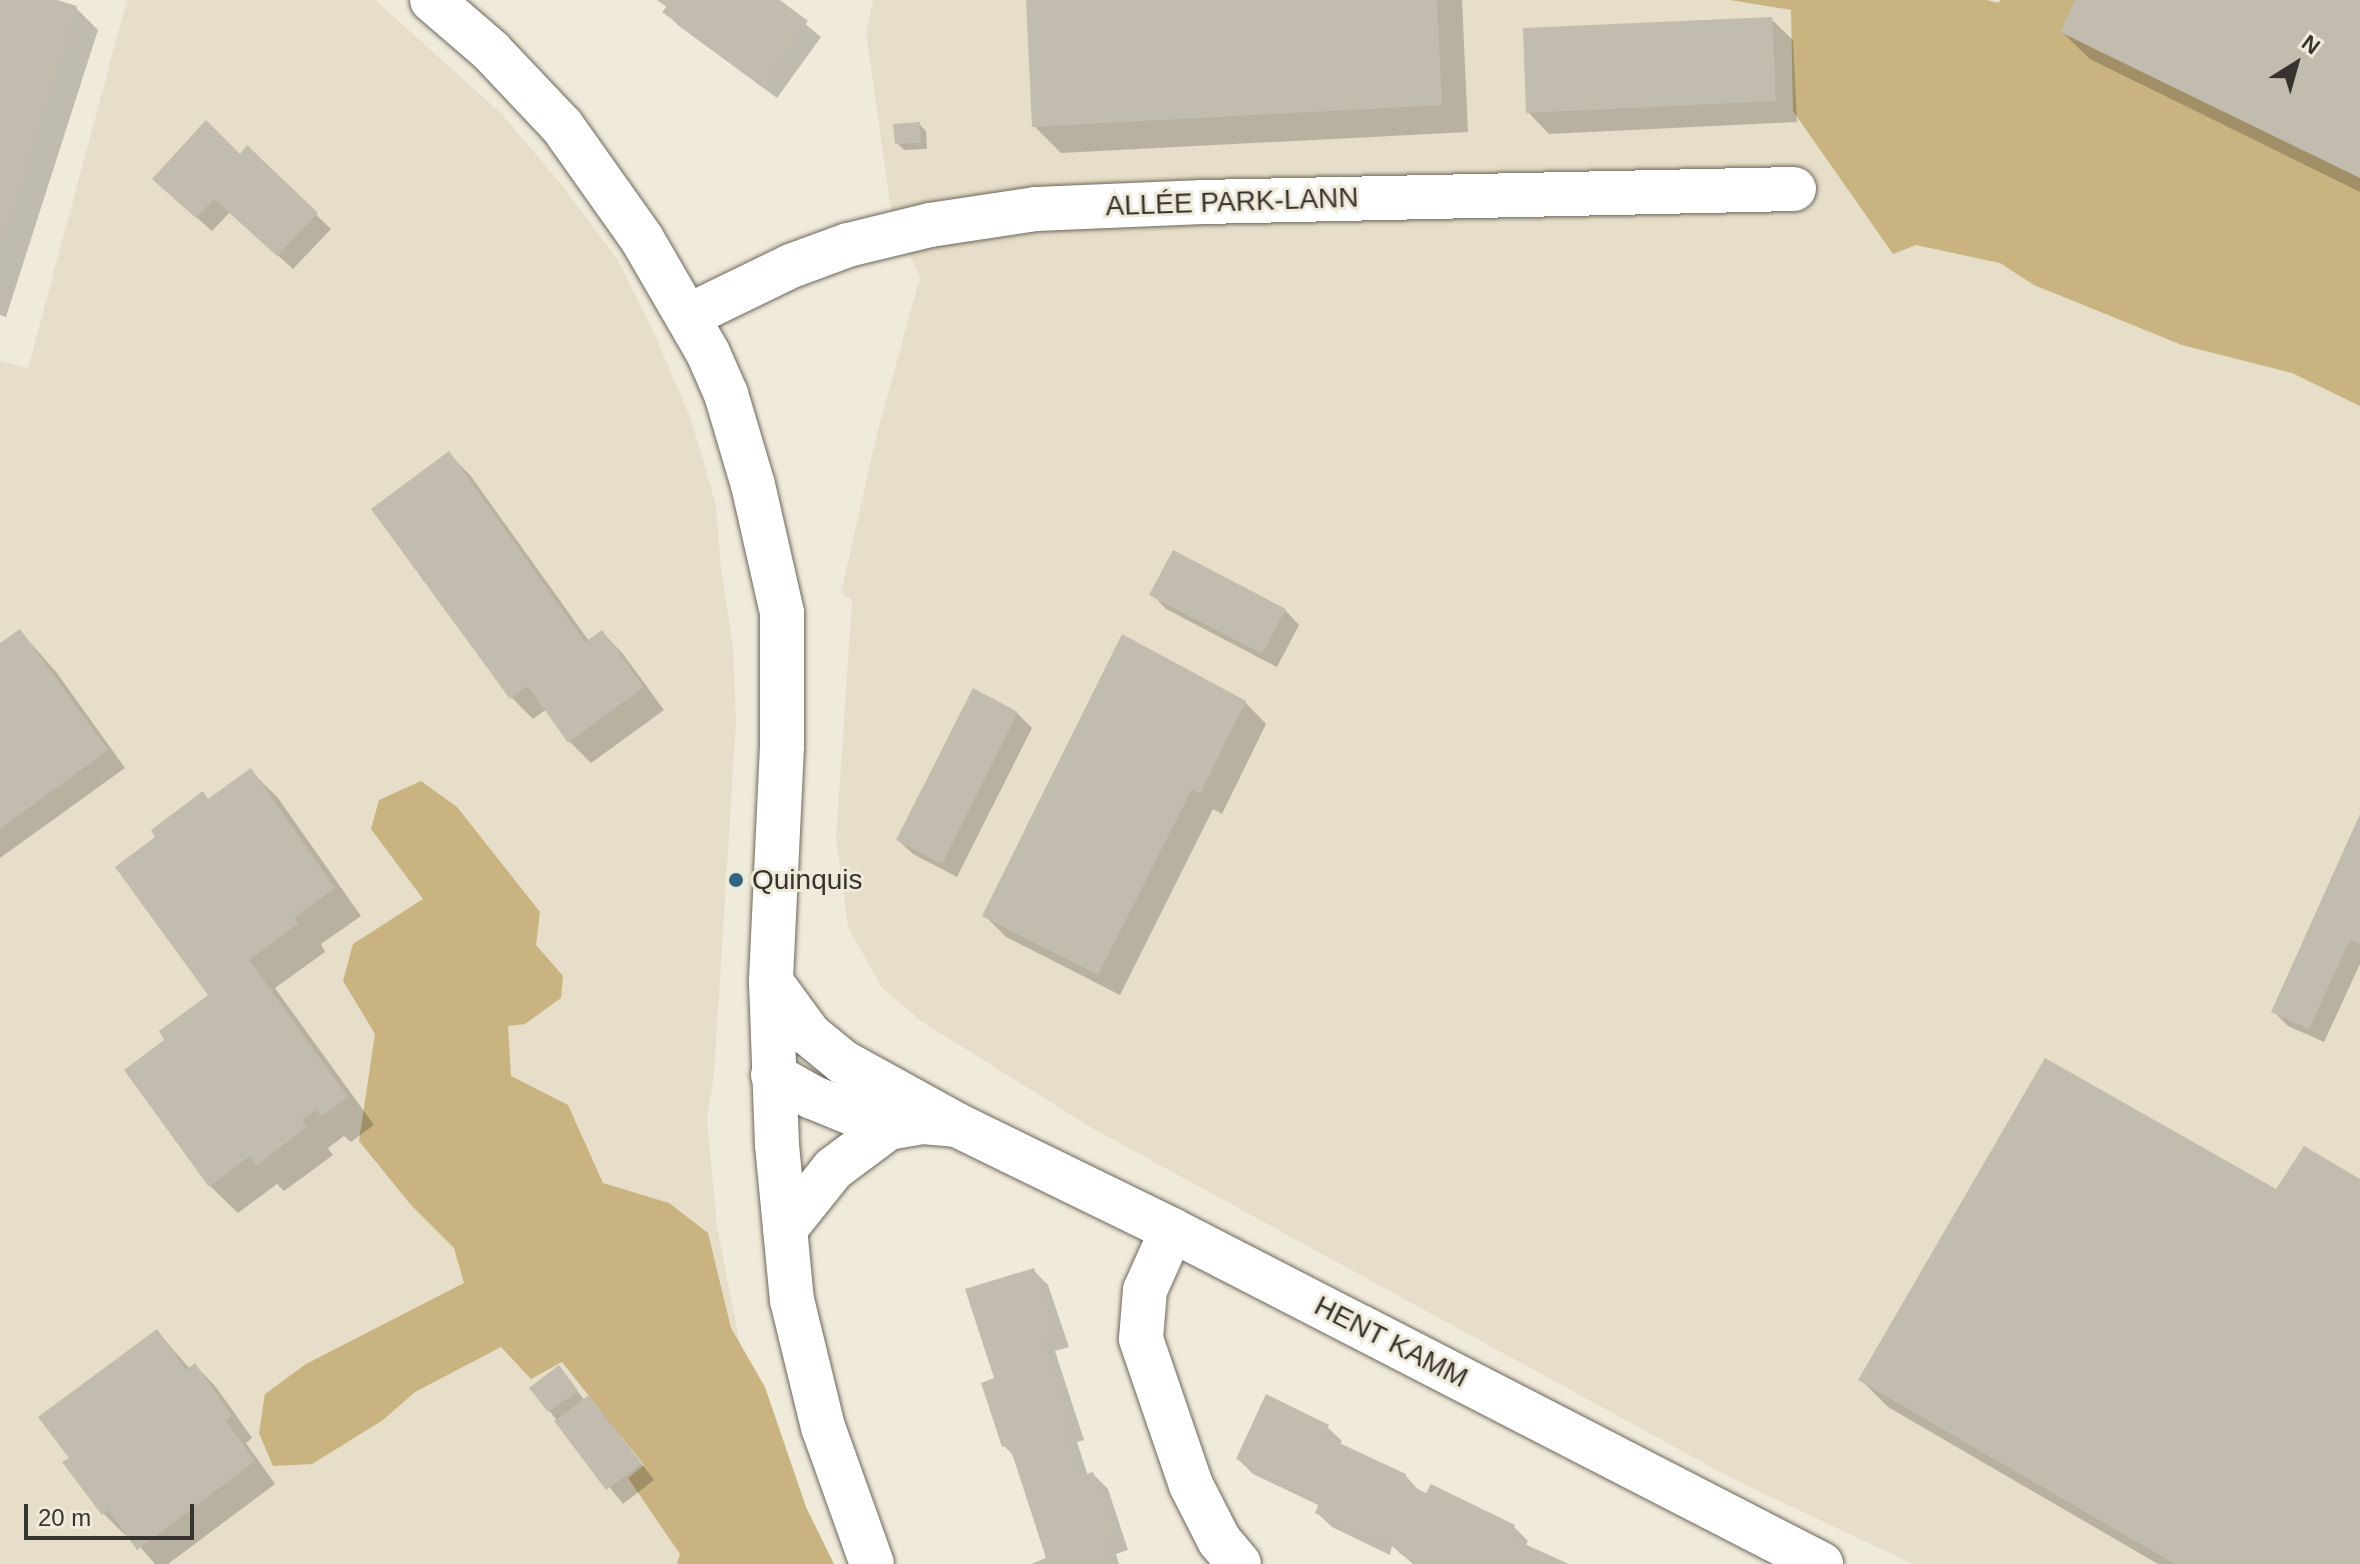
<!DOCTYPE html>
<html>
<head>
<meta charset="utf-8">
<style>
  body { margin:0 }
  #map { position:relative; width:2360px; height:1564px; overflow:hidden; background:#f0eadb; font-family:Arial,sans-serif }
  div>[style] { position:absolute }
  .built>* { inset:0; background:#e6dec8 }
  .forest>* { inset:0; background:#c8b381 }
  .shadow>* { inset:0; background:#0003 }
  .building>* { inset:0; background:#c2bcae }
  .roads { filter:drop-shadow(0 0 2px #6d675b) drop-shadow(0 0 2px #6d675b) }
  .minor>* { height:44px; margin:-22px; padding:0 22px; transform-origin:22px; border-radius:22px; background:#fff }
  .dots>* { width:22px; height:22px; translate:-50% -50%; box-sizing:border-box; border:4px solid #f0eadb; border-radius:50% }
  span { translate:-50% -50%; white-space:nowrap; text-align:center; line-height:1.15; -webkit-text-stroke:6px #f0eadb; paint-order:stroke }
  .street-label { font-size:28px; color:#37342f }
  .poi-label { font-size:28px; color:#37342f }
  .left { translate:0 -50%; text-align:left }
  .north { position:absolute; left:2256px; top:24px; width:80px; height:80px; -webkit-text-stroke:6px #f0eadb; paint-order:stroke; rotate:37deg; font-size:22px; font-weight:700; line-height:32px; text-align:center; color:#37342f }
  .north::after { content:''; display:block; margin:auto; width:28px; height:36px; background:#37342f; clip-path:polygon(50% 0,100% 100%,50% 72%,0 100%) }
  .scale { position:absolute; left:24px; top:1504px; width:170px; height:36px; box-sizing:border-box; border:4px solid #37342f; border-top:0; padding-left:10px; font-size:24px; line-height:28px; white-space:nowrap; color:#37342f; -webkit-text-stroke:6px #f0eadb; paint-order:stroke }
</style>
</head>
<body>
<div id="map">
  <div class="built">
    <i style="clip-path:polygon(127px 0,375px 0,502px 114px,564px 188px,619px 262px,654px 333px,691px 419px,716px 505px,721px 568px,733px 647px,736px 721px,714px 1075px,707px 1119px,717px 1226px,751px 1401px,812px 1564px,0 1564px,0 361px,28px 368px)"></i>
    <i style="clip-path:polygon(873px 0,2360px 0,2360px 1564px,1913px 1564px,1733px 1479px,1092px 1128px,921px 1021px,882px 988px,848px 927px,836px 839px,852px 600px,841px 593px,876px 438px,920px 277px,892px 217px,866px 33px)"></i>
  </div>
  <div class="forest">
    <i style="clip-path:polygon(1730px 0,1987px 0,1998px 3px,2001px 0,2084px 0,2360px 141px,2360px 406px,2292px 373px,2182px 345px,2034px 285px,2000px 263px,1916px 245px,1893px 254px,1793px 111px,1791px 10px)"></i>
    <i style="clip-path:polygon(421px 781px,457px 807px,540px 912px,536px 945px,563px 976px,561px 998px,525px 1024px,508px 1026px,511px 1076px,568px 1105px,603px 1183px,669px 1203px,708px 1233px,731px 1328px,765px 1387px,806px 1507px,834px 1564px,677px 1564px,680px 1554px,628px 1478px,644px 1465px,562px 1362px,531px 1379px,501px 1347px,415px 1392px,383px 1420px,312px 1464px,273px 1466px,259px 1433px,265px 1394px,306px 1364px,464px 1283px,454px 1248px,411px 1205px,359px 1141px,375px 1034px,343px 981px,353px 944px,423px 899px,371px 829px,379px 800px)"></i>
  </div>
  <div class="shadow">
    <i style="clip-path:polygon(0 0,50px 0,76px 8px,98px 30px,6px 317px,0 315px)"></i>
    <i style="clip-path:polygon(657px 0,776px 0,821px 37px,777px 98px,679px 26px,665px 12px,668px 8px)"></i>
    <i style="clip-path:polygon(1028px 0,1462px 0,1468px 132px,1061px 153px,1034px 126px)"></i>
    <i style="clip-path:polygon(2077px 0,2360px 0,2360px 192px,2090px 59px,2062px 32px)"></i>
    <i style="clip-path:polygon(1771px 19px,1793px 40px,1797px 122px,1549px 134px,1528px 112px)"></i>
    <i style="clip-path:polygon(919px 124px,926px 131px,927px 149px,904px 150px,897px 143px)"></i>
    <i style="clip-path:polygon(247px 148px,331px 229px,293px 269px,230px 212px,212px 231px,169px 193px,240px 156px)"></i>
    <i style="clip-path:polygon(449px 454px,470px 475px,589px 641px,602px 632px,623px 654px,664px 710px,591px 763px,570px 742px,547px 709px,533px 719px,511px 697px)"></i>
    <i style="clip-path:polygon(1152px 594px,1285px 610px,1299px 625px,1277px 667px,1166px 609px)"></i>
    <i style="clip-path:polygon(20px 631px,57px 673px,125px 768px,0 858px,0 646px)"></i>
    <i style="clip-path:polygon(1123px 637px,1245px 702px,1266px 724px,1222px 814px,1213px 809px,1120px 995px,1006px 937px,985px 916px)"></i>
    <i style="clip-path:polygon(1017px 713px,1032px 728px,957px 877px,913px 854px,898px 840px)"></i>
    <i style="clip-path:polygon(251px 771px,278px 798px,361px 916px,321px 944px,325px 952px,275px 988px,374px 1125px,351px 1142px,344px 1136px,328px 1148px,333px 1155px,284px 1191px,277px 1184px,238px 1213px,210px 1186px,127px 1071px,167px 1040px,211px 995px,210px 801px)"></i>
    <i style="clip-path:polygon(2360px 818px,2360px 964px,2324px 1042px,2288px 1026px,2273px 1011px)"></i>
    <i style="clip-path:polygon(2360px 1182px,2360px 1564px,2158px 1564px,1888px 1407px,1861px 1380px,2277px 1192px)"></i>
    <i style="clip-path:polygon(1033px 1270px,1048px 1285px,1069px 1347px,1055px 1351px,1084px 1440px,1077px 1442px,1088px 1476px,1093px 1474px,1108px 1489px,1128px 1550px,1116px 1554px,1119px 1564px,1035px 1564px,1048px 1559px,1016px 1458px,1004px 1446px,997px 1380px)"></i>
    <i style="clip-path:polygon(157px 1331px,190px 1369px,195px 1365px,216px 1387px,252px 1438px,246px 1443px,275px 1484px,168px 1564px,155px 1564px,128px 1533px,125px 1535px,103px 1513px,72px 1458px)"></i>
    <i style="clip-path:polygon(559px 1367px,585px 1401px,589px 1398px,603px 1413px,654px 1480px,623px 1504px,532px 1389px)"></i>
    <i style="clip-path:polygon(1327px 1427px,1342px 1441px,1340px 1445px,1405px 1475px,1419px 1491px,1513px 1526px,1528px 1541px,1525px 1547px,1564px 1564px,1413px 1564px,1392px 1546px,1390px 1555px,1332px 1527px,1317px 1513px,1320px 1506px,1253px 1474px,1238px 1459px)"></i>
  </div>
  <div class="building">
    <i style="clip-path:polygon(0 0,57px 0,77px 6px,1px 246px)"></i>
    <i style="clip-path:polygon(659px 0,780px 0,808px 21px,762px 85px,662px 12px,667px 6px)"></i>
    <i style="clip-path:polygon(1026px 0,1437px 0,1442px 105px,1032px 127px)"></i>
    <i style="clip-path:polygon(2075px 0,2360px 0,2360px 178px,2060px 32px)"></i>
    <i style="clip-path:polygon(1772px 17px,1776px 101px,1526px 113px,1523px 28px)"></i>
    <i style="clip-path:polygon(206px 120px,240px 154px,247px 145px,318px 213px,277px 256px,214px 199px,196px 218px,152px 179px)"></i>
    <i style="clip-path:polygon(920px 122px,921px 143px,895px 144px,893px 124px)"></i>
    <i style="clip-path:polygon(449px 451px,585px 642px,602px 630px,644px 687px,568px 743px,528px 686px,510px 699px,371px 509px)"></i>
    <i style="clip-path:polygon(1173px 550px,1286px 609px,1262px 654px,1149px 595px)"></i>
    <i style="clip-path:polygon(20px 629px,108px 750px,0 829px,0 643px)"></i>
    <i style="clip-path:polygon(1122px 634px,1246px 701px,1200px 794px,1192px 789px,1098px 975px,982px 916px)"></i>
    <i style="clip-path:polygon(973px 688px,1018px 712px,942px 864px,896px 840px)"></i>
    <i style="clip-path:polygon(251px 768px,335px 888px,295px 917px,298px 924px,249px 960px,348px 1097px,322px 1116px,315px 1110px,302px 1120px,307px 1127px,256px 1166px,250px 1156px,209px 1187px,124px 1070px,164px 1040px,159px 1031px,208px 995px,115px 867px,155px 837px,151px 830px,203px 791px,208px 799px)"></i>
    <i style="clip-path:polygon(2360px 814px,2360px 944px,2350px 940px,2309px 1029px,2271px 1012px)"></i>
    <i style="clip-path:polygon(2045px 1058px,2276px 1189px,2304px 1146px,2360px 1179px,2360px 1564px,2175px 1564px,1858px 1380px)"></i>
    <i style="clip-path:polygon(1034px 1268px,1056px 1332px,1042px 1337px,1071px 1425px,1064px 1427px,1080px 1476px,1093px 1472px,1115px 1535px,1103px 1540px,1111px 1564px,1031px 1564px,1046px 1558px,1009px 1444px,1002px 1447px,981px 1383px,994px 1378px,965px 1289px)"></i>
    <i style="clip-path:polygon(157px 1329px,186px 1370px,195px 1363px,232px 1416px,226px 1421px,255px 1461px,137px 1550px,108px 1510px,102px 1515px,62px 1462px,69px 1458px,38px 1417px)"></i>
    <i style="clip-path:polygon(559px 1365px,578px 1391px,548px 1412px,529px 1388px)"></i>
    <i style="clip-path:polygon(1266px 1394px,1329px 1425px,1324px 1436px,1406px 1474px,1404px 1482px,1426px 1493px,1431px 1484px,1515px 1525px,1509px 1537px,1569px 1564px,1424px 1564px,1399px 1553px,1402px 1547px,1378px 1533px,1375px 1542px,1315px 1513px,1320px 1501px,1236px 1459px)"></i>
    <i style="clip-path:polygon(589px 1395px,641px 1464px,606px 1490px,554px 1421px)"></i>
  </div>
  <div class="roads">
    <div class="minor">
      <i style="left:432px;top:0;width:78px;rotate:40.8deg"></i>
      <i style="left:491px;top:51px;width:103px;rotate:46.6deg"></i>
      <i style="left:562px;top:126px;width:138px;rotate:54.7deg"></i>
      <i style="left:642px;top:239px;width:132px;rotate:59.9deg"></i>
      <i style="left:708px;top:353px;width:45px;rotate:66.3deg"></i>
      <i style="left:726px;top:394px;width:95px;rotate:73.5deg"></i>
      <i style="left:753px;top:485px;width:131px;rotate:77.2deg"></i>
      <i style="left:782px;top:613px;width:133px;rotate:90deg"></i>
      <i style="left:782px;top:746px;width:236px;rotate:92.7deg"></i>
      <i style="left:771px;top:982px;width:163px;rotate:87.9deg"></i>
      <i style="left:777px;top:1145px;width:156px;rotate:84.5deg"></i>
      <i style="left:792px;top:1300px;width:131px;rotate:76.3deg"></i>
      <i style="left:823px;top:1427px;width:145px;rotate:70.3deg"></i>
      <i style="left:688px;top:316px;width:114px;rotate:-25.9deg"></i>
      <i style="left:791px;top:266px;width:61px;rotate:-20.2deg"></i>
      <i style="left:848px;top:245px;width:84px;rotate:-13.7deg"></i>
      <i style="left:930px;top:225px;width:107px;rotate:-8.6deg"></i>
      <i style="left:1036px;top:209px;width:167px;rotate:-2.4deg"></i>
      <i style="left:1203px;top:202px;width:591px;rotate:-1.26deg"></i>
      <i style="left:771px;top:982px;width:66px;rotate:53.7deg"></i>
      <i style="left:810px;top:1035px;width:43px;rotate:39.3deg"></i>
      <i style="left:843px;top:1062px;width:130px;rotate:28.9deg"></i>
      <i style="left:957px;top:1125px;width:239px;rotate:26deg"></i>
      <i style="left:1172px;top:1230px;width:730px;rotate:27.23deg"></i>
      <i style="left:773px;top:1075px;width:45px;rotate:29.4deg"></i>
      <i style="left:812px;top:1097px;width:82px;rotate:22.2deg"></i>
      <i style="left:785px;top:1229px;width:77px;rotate:-51.3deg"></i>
      <i style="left:833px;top:1169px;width:69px;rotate:-36.7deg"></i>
      <i style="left:888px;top:1128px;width:36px;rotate:-10deg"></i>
      <i style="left:923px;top:1122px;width:32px;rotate:5deg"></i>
      <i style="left:1172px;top:1230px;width:66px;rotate:114.2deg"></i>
      <i style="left:1145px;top:1290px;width:49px;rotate:94.7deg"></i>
      <i style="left:1141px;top:1339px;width:154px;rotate:71.1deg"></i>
      <i style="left:1191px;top:1485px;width:62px;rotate:63deg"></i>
      <i style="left:1219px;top:1540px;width:31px;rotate:50deg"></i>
    </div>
  </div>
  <div class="dots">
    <i style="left:736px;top:880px;background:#336482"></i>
  </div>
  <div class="street-label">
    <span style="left:1232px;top:202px;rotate:-2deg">ALLÉE PARK-LANN</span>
    <span style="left:1391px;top:1342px;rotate:27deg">HENT KAMM</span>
  </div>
  <div class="poi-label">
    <span class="left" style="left:752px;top:880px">Quinquis</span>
  </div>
  <div class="north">N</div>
  <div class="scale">20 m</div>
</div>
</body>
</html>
